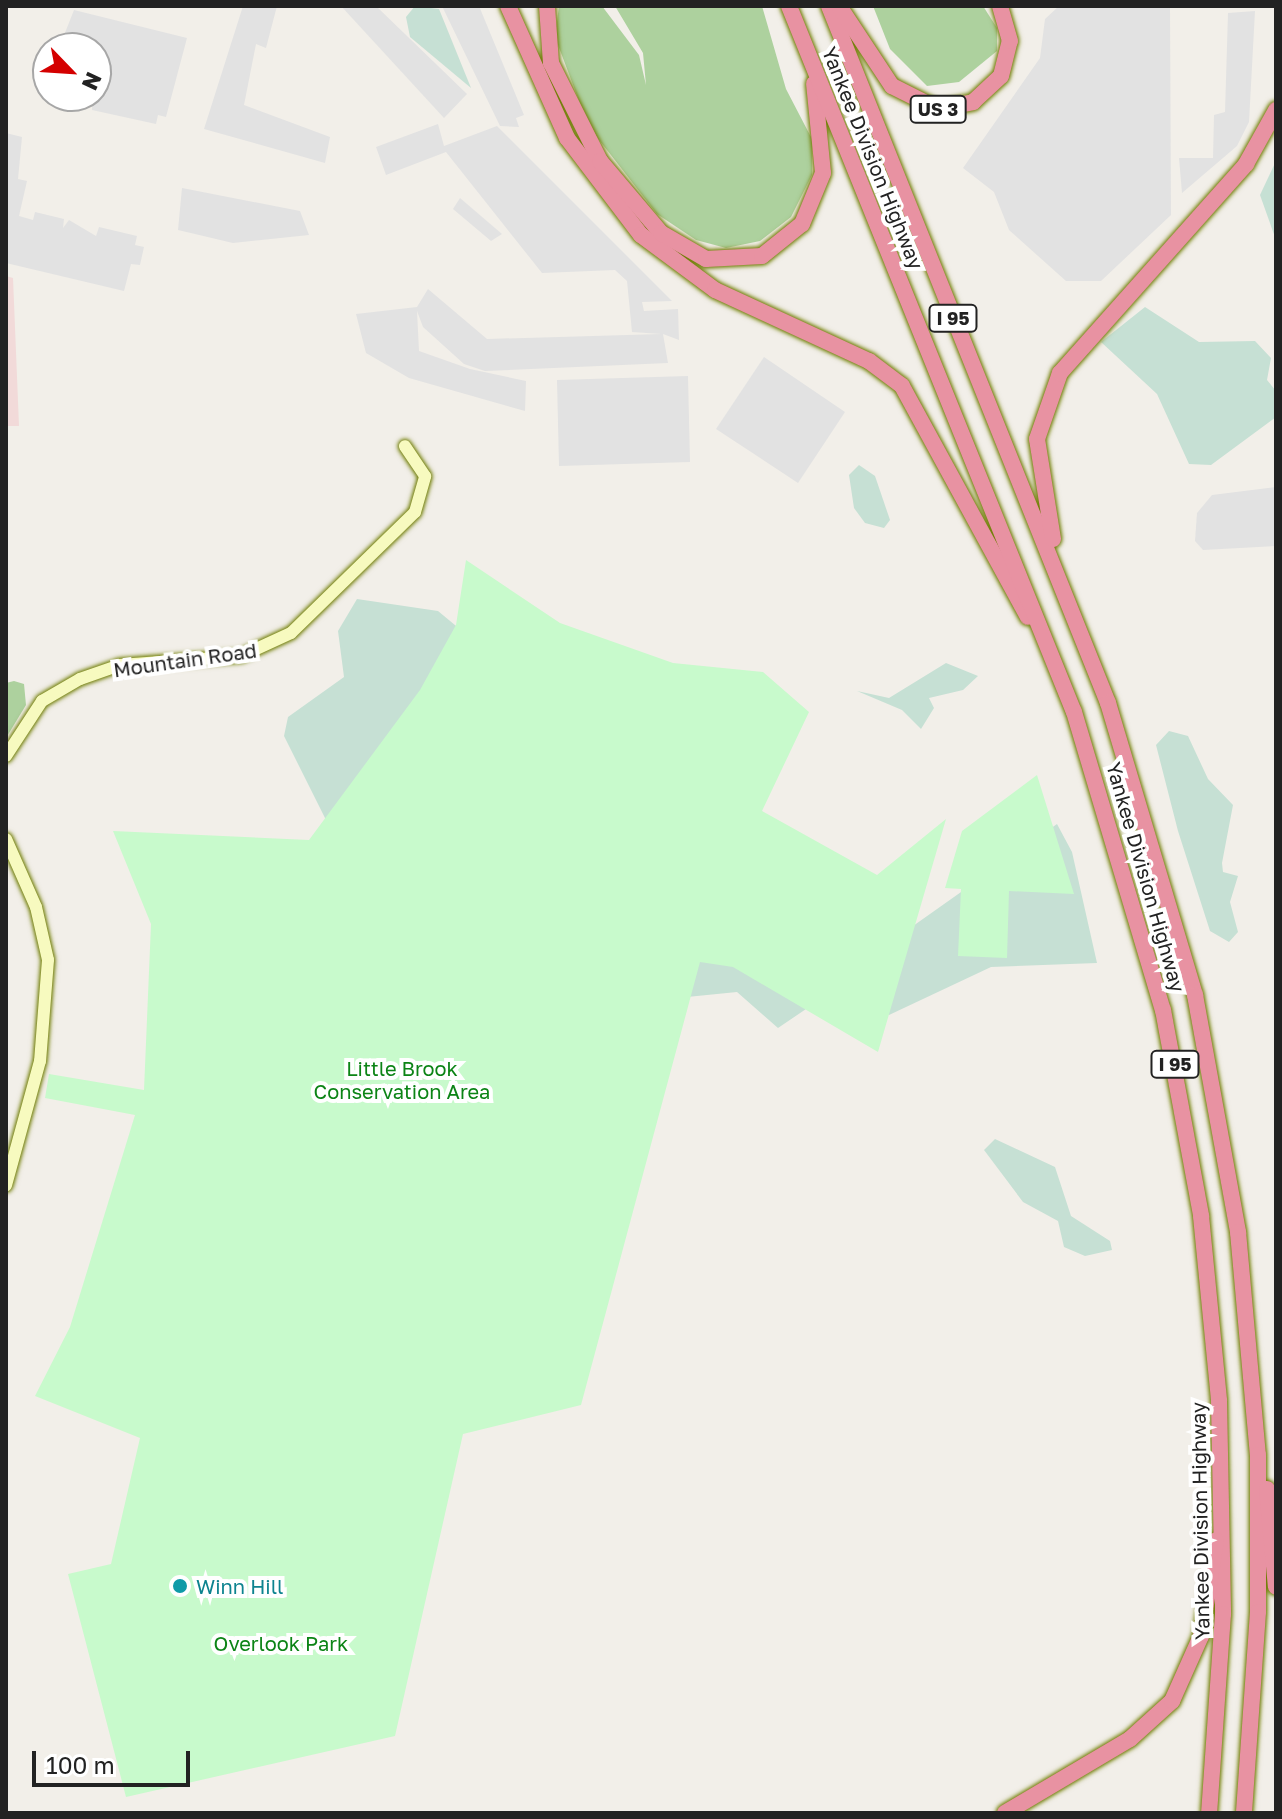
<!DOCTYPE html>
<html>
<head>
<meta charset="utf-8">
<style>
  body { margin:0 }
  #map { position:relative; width:1282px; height:1819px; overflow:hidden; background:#f2efe9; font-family:"Golos Text",sans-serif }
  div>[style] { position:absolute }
  .commercial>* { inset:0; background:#f2dad9 }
  .forest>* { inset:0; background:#add19e }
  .wetland>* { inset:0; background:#c6e0d4 }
  .park>* { inset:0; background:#c8facc }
  .parking>* { inset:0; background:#e2e2e2 }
  .roads { filter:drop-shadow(0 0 2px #707d05) drop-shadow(0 0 2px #707d05) }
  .secondary>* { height:12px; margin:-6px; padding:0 6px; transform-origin:6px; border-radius:6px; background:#f7fabf }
  .highway>* { height:16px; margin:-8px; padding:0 8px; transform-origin:8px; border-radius:8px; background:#e892a2 }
  .dots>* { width:22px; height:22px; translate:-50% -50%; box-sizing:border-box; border:4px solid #fff; border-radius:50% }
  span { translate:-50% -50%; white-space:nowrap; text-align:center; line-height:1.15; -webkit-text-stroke:8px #fff; paint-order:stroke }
  .shield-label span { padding:2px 6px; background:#fff; border:2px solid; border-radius:6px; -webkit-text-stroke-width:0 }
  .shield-label { font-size:18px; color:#222; font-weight:700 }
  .street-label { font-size:20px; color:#222 }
  .park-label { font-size:20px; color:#0c8416 }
  .culture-label { font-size:20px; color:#0d838f }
  .left { translate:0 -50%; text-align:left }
  .frame { position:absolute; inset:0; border:8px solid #222; pointer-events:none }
  .north { position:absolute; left:32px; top:32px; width:80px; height:80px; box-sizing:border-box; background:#fff; border:2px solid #a7a7a7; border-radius:50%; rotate:115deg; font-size:22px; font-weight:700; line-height:32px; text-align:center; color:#222 }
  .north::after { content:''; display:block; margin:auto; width:28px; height:36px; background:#d40000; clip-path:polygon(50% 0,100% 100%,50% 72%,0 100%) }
  .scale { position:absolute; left:32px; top:1751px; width:158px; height:36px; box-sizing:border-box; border:4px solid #222; border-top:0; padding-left:10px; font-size:24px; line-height:28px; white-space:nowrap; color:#222; -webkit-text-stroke:6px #fff; paint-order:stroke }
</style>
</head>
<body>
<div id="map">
  <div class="commercial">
    <i style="clip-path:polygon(6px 276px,13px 278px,19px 426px,6px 426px)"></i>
  </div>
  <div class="forest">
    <i style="clip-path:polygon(559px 6px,602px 6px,639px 55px,646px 85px,643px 53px,615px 6px,762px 6px,786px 89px,812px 139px,812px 175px,791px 217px,760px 241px,726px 248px,696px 240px,657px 214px,589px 127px,555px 37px)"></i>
    <i style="clip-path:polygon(873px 6px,983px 6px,997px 28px,997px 51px,959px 82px,927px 86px,890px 49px)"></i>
    <i style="clip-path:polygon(14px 681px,24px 684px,26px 705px,6px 738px,6px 683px)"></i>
  </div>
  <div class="wetland">
    <i style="clip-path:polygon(415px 6px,439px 9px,471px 88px,410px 37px,406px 17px)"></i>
    <i style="clip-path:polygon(1276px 161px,1276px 240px,1260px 195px)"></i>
    <i style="clip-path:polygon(1145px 307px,1199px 342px,1255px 341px,1271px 358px,1267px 380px,1276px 391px,1276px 417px,1211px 465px,1189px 464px,1157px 394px,1101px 342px)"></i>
    <i style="clip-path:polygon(859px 465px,875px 476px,890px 520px,884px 528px,865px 523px,854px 508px,849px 475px)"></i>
    <i style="clip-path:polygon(357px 599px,438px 611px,467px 635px,648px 725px,913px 926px,1057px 824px,1072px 852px,1097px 963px,991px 967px,889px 1015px,809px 1007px,778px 1028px,737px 992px,667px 999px,334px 836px,284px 736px,288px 717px,344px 677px,338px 631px)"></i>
    <i style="clip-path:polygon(946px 663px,978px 676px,963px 690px,929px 698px,934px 708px,921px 729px,902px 710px,857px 691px,889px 698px)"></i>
    <i style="clip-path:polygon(1169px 731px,1188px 736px,1208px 779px,1233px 805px,1222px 863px,1223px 872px,1238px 876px,1230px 902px,1238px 932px,1229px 942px,1210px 931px,1178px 831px,1156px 745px)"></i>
    <i style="clip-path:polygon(995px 1139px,1055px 1167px,1071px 1216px,1110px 1241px,1112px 1250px,1085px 1256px,1064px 1247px,1058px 1221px,1023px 1202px,984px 1150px)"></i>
  </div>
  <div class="park">
    <i style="clip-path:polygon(466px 560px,560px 623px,673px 663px,763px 672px,809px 712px,762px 811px,877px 875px,946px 819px,878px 1052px,733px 967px,700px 962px,581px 1405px,463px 1434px,395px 1736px,126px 1797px,68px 1574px,111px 1564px,140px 1438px,35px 1396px,70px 1327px,135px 1115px,45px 1098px,49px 1074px,144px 1090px,151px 924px,113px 831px,309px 840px,420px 690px,456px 625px)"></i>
    <i style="clip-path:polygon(1037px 775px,1074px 894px,1009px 891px,1007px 958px,958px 956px,961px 889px,945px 888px,962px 831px)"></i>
  </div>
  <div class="parking">
    <i style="clip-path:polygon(243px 6px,277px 6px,266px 48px,256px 44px,244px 105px,330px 137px,325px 163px,204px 129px)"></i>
    <i style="clip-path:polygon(341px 6px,376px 6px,467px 94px,444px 118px)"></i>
    <i style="clip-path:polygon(442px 6px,479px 6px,524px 115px,516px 118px,519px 127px,500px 126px)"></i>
    <i style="clip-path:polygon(1059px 6px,1170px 6px,1171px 215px,1101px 281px,1066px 281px,1009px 230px,994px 192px,963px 168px,1040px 58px,1045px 19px)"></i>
    <i style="clip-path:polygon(74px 10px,187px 38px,166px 117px,158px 115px,156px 124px,92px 110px,96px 48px,59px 48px)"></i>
    <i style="clip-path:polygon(1255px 11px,1249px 122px,1237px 146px,1182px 193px,1179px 158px,1213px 158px,1214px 115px,1225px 112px,1228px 13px)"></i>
    <i style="clip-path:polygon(438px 124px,444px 146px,497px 126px,672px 301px,642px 302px,644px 311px,678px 309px,679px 340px,663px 334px,668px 363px,485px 371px,464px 364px,423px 327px,417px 311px,419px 351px,470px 369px,526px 381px,525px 411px,409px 378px,366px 353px,356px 314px,417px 307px,428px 289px,487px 339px,661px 334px,632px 332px,627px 281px,615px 270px,542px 273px,446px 152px,386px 175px,376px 147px)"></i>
    <i style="clip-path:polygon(6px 133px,22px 137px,18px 179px,27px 181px,19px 216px,33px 220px,35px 212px,64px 219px,63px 228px,69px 220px,96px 236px,99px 227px,137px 236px,135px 245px,144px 247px,140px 265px,131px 264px,124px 291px,6px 263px)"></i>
    <i style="clip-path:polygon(182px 188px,300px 211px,309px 235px,233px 243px,178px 230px)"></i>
    <i style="clip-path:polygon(460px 198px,502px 234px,491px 241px,453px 209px)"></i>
    <i style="clip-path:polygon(764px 357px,845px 412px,798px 483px,716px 429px)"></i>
    <i style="clip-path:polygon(688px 376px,690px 462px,559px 466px,557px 380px)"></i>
    <i style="clip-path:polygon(1276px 487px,1276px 546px,1203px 550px,1195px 541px,1197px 513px,1212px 495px)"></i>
  </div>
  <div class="roads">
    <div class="secondary">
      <i style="left:6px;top:756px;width:66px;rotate:-56.8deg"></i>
      <i style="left:42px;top:701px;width:44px;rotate:-30.1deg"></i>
      <i style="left:80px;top:679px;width:42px;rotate:-19.3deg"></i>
      <i style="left:120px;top:665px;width:121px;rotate:-4.3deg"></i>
      <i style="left:241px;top:656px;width:55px;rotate:-24.7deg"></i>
      <i style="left:291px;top:633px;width:173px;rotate:-44.3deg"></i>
      <i style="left:415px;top:512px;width:37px;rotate:-74deg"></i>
      <i style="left:425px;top:476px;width:36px;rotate:-124deg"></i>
      <i style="left:6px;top:839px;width:74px;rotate:66.2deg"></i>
      <i style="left:36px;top:907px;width:54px;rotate:77.2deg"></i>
      <i style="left:48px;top:960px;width:101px;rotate:94.5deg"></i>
      <i style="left:40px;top:1061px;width:129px;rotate:105.3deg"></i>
    </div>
    <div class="highway">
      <i style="left:508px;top:6px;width:145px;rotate:65.9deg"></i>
      <i style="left:567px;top:138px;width:122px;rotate:52.7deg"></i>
      <i style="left:641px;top:235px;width:92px;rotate:36.6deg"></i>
      <i style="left:715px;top:290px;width:170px;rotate:24.8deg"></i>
      <i style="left:869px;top:361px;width:41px;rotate:37.1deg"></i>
      <i style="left:902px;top:386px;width:263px;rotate:61.4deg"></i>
      <i style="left:547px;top:6px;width:57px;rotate:86deg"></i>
      <i style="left:551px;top:63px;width:110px;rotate:63.4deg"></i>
      <i style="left:600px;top:161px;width:94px;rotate:49.7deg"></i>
      <i style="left:661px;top:233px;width:52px;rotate:30deg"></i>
      <i style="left:706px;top:259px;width:56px;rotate:-3.1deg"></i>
      <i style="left:762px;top:256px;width:51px;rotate:-38.7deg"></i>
      <i style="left:802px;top:224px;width:55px;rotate:-67.6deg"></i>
      <i style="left:823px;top:173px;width:90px;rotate:-95.7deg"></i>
      <i style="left:789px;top:6px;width:761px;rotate:68.02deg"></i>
      <i style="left:1074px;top:712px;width:311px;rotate:73.4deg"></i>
      <i style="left:1163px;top:1010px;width:209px;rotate:79.5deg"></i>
      <i style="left:1201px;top:1216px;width:186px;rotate:84.4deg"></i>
      <i style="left:1219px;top:1401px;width:213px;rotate:88.9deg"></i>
      <i style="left:1223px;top:1614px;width:199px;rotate:94deg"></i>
      <i style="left:829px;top:6px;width:751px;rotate:68.18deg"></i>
      <i style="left:1108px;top:703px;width:305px;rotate:73.4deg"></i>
      <i style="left:1195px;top:995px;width:241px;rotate:79.7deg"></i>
      <i style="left:1238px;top:1232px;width:224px;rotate:84.9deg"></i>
      <i style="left:1258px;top:1455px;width:157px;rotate:90deg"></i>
      <i style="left:1258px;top:1612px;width:201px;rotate:94deg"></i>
      <i style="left:839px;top:6px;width:96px;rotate:56.5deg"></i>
      <i style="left:892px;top:86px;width:51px;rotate:26.6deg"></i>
      <i style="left:938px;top:109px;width:36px;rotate:-11deg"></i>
      <i style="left:973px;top:102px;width:38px;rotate:-43deg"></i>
      <i style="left:1001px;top:76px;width:36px;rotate:-76deg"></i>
      <i style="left:1010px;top:41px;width:36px;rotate:-106deg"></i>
      <i style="left:1053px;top:539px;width:101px;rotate:-99.1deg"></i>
      <i style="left:1037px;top:439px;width:70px;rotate:-70.8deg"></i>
      <i style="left:1060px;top:373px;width:280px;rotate:-48.3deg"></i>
      <i style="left:1246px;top:164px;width:62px;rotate:-60.9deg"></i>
      <i style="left:1267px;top:1489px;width:98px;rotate:84.8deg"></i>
      <i style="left:1005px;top:1813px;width:145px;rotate:-30.6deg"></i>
      <i style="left:1130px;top:1739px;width:57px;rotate:-42.1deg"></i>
      <i style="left:1172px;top:1701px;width:71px;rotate:-66deg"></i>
      <i style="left:1201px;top:1636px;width:97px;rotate:-81.1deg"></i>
    </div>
  </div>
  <div class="dots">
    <i style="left:180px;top:1586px;background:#0f9aa8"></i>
  </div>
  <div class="shield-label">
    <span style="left:938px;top:109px">US 3</span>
    <span style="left:953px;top:318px">I 95</span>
    <span style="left:1175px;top:1064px">I 95</span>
  </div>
  <div class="street-label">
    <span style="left:873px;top:158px;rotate:68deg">Yankee Division Highway</span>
    <span style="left:185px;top:660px;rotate:-8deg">Mountain Road</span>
    <span style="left:1146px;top:877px;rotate:74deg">Yankee Division Highway</span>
    <span style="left:1200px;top:1521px;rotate:-91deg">Yankee Division Highway</span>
  </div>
  <div class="park-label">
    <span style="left:402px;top:1080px">Little Brook<br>Conservation Area</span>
    <span style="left:281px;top:1643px">Overlook Park</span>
  </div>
  <div class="culture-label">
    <span class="left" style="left:196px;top:1586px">Winn Hill</span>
  </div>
  <div class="frame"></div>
  <div class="north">N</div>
  <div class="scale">100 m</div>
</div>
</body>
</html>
